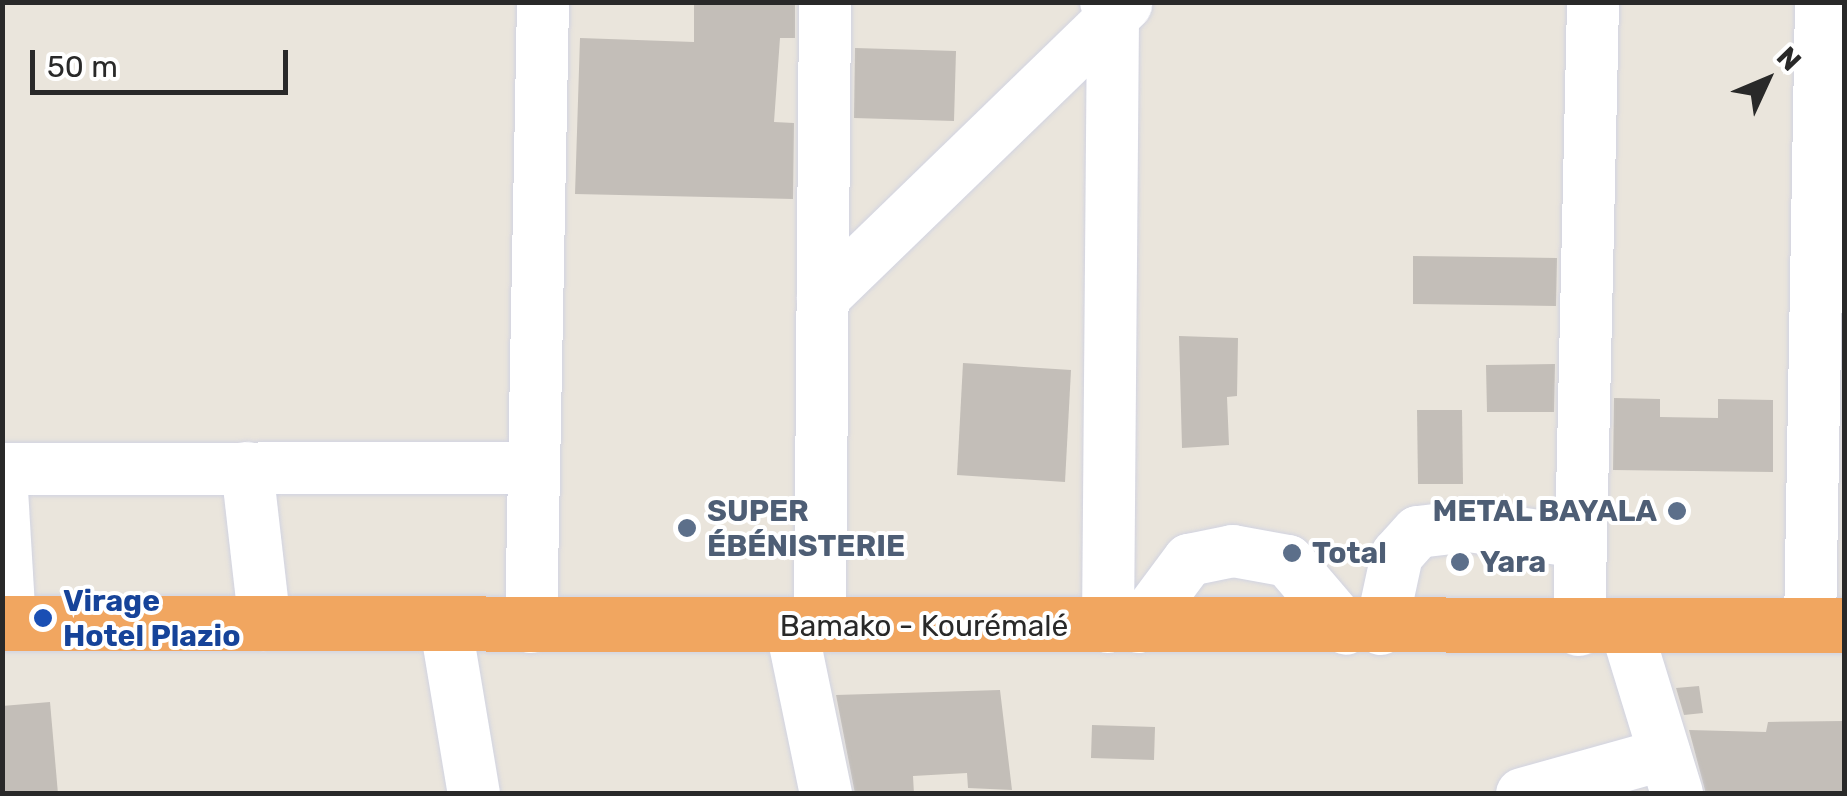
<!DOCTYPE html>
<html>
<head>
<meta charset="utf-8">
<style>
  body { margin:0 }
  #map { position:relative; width:1847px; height:796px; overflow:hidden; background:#eae5dc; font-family:Rubik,sans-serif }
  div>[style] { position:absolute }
  .building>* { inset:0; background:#c3beb8 }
  .roads { filter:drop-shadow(0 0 2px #d1d3e1) drop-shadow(0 0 2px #d1d3e1) }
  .minor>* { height:52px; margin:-26px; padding:0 26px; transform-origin:26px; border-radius:26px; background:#fff }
  .highway>* { height:55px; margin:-27.5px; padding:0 27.5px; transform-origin:27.5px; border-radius:27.5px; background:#f1a660 }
  .dots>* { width:28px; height:28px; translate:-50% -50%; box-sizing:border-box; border:5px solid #fff; border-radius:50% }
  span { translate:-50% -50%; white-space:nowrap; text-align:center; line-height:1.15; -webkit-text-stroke:8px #fff; paint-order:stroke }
  .service-label { font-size:30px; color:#4e5e75; font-weight:700 }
  .left { translate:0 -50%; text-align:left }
  .right { translate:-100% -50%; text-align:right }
  .transit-label { font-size:30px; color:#164399; font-weight:700 }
  .street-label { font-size:30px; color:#292929 }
  .frame { position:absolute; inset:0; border:5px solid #292929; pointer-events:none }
  .north { position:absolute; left:1717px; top:30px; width:100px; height:100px; -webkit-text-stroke:8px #fff; paint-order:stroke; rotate:46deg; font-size:28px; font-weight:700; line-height:40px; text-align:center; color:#292929 }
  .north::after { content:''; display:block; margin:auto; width:35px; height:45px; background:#292929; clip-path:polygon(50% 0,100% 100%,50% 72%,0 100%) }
  .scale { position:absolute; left:30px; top:50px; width:258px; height:45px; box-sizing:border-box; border:5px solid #292929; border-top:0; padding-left:12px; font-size:30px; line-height:35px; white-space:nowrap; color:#292929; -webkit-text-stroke:8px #fff; paint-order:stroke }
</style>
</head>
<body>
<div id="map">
  <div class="building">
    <i style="clip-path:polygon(694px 2px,795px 2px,795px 38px,780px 38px,774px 122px,794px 123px,793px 199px,575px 194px,580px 38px,694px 42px)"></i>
    <i style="clip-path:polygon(855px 48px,956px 51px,954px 121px,854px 118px)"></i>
    <i style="clip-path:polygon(1413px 256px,1557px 258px,1556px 306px,1413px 304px)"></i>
    <i style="clip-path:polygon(1179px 336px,1238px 338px,1237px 396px,1227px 397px,1229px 445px,1182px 448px)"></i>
    <i style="clip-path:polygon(963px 363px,1071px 370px,1065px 482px,957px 475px)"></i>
    <i style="clip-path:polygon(1555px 364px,1554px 412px,1487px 412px,1486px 365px)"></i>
    <i style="clip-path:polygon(1614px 398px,1660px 399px,1660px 417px,1718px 418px,1718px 399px,1773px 400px,1773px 472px,1613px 470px)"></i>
    <i style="clip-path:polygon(1417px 410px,1462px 410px,1463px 484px,1418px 484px)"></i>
    <i style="clip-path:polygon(1699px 686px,1703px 713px,1684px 715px,1676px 688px)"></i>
    <i style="clip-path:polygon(1000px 690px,1012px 790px,968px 788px,967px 773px,913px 776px,914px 794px,855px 794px,836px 695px)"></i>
    <i style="clip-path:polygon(50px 702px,58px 794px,2px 794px,2px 706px)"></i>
    <i style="clip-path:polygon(1844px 721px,1844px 794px,1706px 794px,1689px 730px,1766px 732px,1768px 722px)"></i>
    <i style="clip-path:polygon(1092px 725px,1155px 727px,1154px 760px,1091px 758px)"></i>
  </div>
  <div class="roads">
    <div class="minor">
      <i style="left:1106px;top:2px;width:17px;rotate:65deg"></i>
      <i style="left:1113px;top:17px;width:610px;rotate:90.47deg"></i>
      <i style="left:823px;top:298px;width:422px;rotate:-44.1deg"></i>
      <i style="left:247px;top:468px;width:158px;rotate:83.5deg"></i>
      <i style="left:2px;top:469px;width:532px;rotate:-0.11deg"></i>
      <i style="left:2px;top:490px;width:133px;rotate:86.6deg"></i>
      <i style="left:791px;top:625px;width:173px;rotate:78.3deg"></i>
      <i style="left:820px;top:625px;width:623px;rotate:-89.54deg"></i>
      <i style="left:1810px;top:626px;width:624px;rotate:-88.99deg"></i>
      <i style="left:446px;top:627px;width:169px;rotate:80.5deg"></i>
      <i style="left:531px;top:627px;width:625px;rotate:-88.9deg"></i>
      <i style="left:1139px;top:627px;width:84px;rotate:-53.3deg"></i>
      <i style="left:1189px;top:560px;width:45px;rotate:-11.6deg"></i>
      <i style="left:1233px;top:551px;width:56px;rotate:10.3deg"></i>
      <i style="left:1288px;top:561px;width:89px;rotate:49.5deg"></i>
      <i style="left:1381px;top:629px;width:76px;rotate:-77.8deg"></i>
      <i style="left:1397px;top:555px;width:31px;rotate:-48deg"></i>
      <i style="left:1418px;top:532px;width:51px;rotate:-6.7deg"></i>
      <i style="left:1469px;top:526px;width:112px;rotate:8.2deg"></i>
      <i style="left:1579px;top:630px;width:628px;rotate:-88.72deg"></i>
      <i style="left:1627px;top:631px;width:170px;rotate:72.9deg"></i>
      <i style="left:1522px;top:794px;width:148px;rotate:-15.6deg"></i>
    </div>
    <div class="highway">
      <i style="left:2px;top:623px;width:1842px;rotate:0.06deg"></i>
    </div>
  </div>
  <div class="dots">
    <i style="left:1677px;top:511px;background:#5c6f8a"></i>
    <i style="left:687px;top:528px;background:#5c6f8a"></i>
    <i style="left:1292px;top:553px;background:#5c6f8a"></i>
    <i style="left:1460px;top:562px;background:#5c6f8a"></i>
    <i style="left:43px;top:618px;background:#1a4fb4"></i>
  </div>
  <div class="service-label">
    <span class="left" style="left:707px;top:528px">SUPER<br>ÉBÉNISTERIE</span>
    <span class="right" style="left:1657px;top:511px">METAL BAYALA</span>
    <span class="left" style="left:1312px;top:553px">Total</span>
    <span class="left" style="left:1480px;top:562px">Yara</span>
  </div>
  <div class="transit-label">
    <span class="left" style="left:63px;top:618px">Virage<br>Hotel Plazio</span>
  </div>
  <div class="street-label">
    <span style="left:924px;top:626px">Bamako - Kourémalé</span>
  </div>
  <div class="frame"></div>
  <div class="north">N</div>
  <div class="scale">50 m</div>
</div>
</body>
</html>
